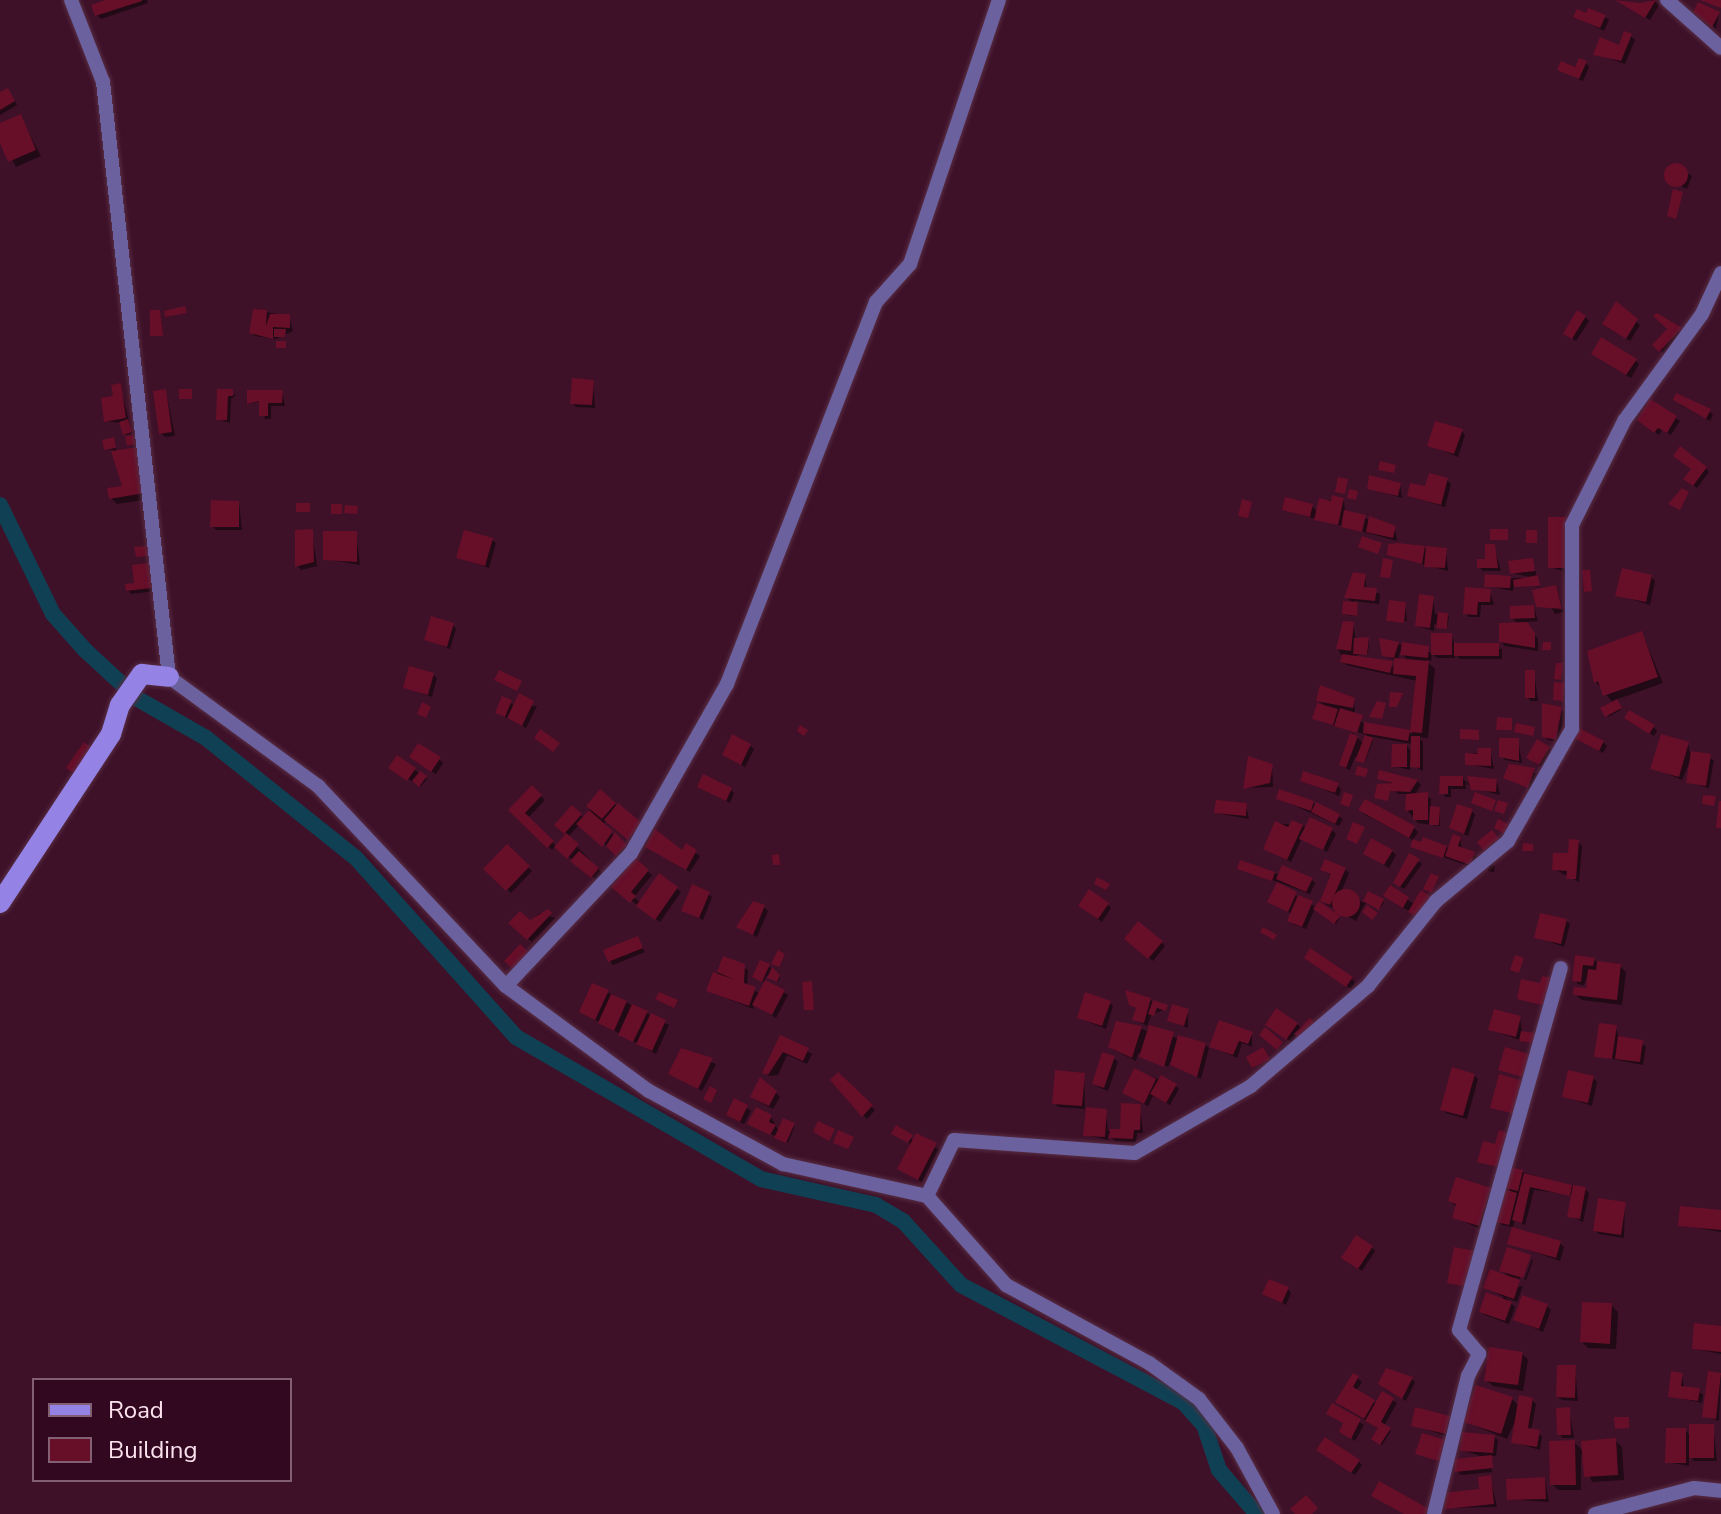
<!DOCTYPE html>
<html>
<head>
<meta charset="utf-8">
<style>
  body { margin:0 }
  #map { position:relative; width:1721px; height:1514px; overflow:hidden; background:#3e1129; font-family:"Nunito Sans",sans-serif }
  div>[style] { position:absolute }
  .shadow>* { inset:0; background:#0007 }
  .canal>* { height:16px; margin:-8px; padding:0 8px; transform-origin:8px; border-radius:8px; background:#104054 }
  .building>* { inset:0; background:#670e29 }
  .round { border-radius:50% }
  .roads { filter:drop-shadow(0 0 2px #582e44) drop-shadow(0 0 2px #582e44) }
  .street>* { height:14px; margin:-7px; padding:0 7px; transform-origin:7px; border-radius:7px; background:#6b619f }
  .secondary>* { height:20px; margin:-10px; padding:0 10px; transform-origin:10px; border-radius:10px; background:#9483e5 }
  span { translate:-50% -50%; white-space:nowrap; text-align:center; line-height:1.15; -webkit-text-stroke:6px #320720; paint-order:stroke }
  .legend { position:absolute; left:32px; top:1378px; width:260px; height:104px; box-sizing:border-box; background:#320720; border:2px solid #825f72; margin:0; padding:10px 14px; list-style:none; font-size:24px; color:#fbe2ed }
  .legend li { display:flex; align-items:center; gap:16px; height:40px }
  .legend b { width:40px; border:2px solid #825f72 }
</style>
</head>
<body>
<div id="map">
  <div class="shadow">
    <i style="clip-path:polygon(112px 0,147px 0,148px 3px,101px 19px,97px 15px)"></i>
    <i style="clip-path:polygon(1617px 0,1641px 6px,1653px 0,1659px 5px,1650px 20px)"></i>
    <i style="clip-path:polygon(1719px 13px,1716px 29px,1700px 16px)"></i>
    <i style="clip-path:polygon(1576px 17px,1605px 17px,1609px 20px,1604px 31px)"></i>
    <i style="clip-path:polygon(1631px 36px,1635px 40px,1625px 64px,1595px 54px,1620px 47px)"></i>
    <i style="clip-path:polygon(1586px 63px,1589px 67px,1583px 81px,1560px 70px)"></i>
    <i style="clip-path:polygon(0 94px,11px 94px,17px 105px,0 115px)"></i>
    <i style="clip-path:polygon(20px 117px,41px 156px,16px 167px,0 138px,0 125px)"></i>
    <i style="clip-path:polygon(1670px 164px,1692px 176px,1687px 189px,1664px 178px)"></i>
    <i style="clip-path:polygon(1617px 304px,1640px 325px,1630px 341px,1608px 328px)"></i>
    <i style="clip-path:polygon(266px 312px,289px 316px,293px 331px,276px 339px,255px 336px,251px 332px)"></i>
    <i style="clip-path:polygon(1585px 317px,1589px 321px,1576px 341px,1569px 337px)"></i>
    <i style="clip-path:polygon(1680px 329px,1684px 333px,1664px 354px,1655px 345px)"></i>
    <i style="clip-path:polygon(1597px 357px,1635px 360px,1639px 364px,1631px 378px)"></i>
    <i style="clip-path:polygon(593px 381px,595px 408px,576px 407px,572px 403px)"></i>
    <i style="clip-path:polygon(120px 386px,132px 433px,126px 435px,121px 423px,106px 421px)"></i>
    <i style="clip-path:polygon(166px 391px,175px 436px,165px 437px,161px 433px)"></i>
    <i style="clip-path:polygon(219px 391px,236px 395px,231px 399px,230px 423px,218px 419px)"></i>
    <i style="clip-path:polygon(249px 392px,282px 392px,285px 406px,271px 406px,271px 419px,265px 419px,261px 401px,249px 404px)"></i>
    <i style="clip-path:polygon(1650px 402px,1680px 421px,1671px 435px,1662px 430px,1659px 435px,1643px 424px)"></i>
    <i style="clip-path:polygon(1679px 404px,1709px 411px,1713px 415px,1710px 421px)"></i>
    <i style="clip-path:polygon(1462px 431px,1465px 435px,1458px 457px,1429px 445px)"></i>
    <i style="clip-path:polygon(114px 439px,117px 452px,150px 499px,117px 504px,111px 498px,124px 488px,113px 450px,106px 449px)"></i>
    <i style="clip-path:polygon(1706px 468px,1709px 472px,1697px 488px,1690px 483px)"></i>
    <i style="clip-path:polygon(1447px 480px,1451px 484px,1445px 507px,1409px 496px)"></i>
    <i style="clip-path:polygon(1400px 484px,1402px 498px,1369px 488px)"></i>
    <i style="clip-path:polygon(1321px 500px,1344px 500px,1345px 512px,1395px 528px,1397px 541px,1284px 510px,1312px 506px,1318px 512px)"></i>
    <i style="clip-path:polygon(239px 503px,242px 530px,216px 530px,212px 526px)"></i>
    <i style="clip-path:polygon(1550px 519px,1569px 571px,1566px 589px,1563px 571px,1550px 567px)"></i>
    <i style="clip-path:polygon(312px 531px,317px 566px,301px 570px,297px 566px)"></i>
    <i style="clip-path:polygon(356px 533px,360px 565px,325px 559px)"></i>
    <i style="clip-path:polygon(492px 540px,496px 543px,489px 568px,458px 557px)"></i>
    <i style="clip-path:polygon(1494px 546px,1501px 571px,1483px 571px,1479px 567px)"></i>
    <i style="clip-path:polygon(1424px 548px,1446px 550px,1448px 571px,1389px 555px)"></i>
    <i style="clip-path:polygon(1532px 560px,1540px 587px,1514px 584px,1513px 591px,1486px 586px,1510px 578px,1533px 578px,1512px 573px)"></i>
    <i style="clip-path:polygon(148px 565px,155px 591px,131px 594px,128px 590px)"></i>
    <i style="clip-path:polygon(1365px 576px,1367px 589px,1380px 594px,1379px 604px,1354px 601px,1357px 616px,1345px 615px,1354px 604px,1347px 597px)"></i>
    <i style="clip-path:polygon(1651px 577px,1655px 581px,1650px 605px,1618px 595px)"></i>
    <i style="clip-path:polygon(1556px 587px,1564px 612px,1555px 614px,1551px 607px,1538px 606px)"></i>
    <i style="clip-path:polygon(1490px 591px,1494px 605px,1481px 605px,1480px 617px,1469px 617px,1466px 613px)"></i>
    <i style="clip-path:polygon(1433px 598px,1435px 614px,1449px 616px,1447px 629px,1434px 624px,1434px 631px,1417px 626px)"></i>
    <i style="clip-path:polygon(1405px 604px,1407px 621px,1390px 622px,1388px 620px)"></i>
    <i style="clip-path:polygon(1534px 607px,1538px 621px,1524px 622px,1538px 639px,1538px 651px,1505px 646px,1501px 642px,1518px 624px,1512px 618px)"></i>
    <i style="clip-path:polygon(evenodd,1353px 624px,1356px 640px,1369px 640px,1368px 653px,1354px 656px,1395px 667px,1396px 661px,1384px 655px,1398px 644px,1433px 653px,1451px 635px,1455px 646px,1502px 649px,1502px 659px,1460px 659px,1455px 654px,1455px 658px,1437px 658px,1432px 654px,1431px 661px,1426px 660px,1435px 669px,1428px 738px,1418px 737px,1423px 742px,1423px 771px,1410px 764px,1410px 770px,1393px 766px,1407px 746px,1412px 752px,1412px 744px,1368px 736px,1373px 741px,1365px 762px,1355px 757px,1350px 770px,1345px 768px,1341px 765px,1352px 733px,1364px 744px,1367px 735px,1314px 719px,1326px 707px,1318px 700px,1354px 700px,1355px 714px,1364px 724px,1412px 734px,1417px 681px,1346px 665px,1338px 649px,1353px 624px,1400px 652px,1409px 661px,1398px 660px,1400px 652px)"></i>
    <i style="clip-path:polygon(453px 625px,456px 629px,450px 649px,426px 639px)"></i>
    <i style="clip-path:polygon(1642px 634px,1663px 683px,1615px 700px,1621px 710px,1608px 717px,1613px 703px,1596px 682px)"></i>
    <i style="clip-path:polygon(1534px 672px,1538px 701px,1531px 701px,1527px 697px)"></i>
    <i style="clip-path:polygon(433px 675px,437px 678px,432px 697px,405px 687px)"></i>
    <i style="clip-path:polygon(503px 699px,515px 706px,537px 706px,526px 728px,499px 714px)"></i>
    <i style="clip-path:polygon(1561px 709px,1565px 713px,1559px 742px,1548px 740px,1544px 736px)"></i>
    <i style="clip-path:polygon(1630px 722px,1654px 727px,1657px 731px,1654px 736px)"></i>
    <i style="clip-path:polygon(1574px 737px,1603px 742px,1607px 746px,1603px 753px)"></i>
    <i style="clip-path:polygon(1518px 740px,1522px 763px,1505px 760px,1501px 756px)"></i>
    <i style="clip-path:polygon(1688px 744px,1690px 753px,1714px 760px,1709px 788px,1688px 782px,1693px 754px,1682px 780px,1653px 768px)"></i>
    <i style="clip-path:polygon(750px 746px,754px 749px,745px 767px,724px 755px)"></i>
    <i style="clip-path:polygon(1549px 748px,1552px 752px,1543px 768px,1533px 762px)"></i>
    <i style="clip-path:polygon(1490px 750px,1494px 769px,1467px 764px,1467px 755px)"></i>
    <i style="clip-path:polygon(398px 758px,427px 779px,421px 786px,394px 772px)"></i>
    <i style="clip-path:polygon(439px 759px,443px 763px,436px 774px,415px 761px)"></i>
    <i style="clip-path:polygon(1272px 765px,1273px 787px,1245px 788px)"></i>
    <i style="clip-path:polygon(1510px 766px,1538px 774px,1532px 790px,1506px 778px)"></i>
    <i style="clip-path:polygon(1381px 772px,1417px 781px,1421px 785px,1414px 796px,1431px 798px,1431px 808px,1440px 810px,1440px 826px,1418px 823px,1407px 810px,1408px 794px,1397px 794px,1394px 785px,1379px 778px)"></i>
    <i style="clip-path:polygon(1442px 778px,1462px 778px,1468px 783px,1468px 779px,1497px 781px,1500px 795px,1472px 788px,1466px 782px,1466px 789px,1451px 789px,1451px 797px,1445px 797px)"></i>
    <i style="clip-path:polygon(1302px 780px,1337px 785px,1341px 789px,1339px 796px)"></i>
    <i style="clip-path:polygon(699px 787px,731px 790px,734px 793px,730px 803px)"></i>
    <i style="clip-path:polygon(532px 788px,545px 800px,528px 818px,557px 847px,568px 835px,557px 825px,572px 808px,584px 818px,600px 792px,644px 828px,633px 842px,607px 820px,603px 825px,627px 848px,619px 856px,580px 824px,568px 837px,602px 873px,596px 880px,556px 846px,552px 850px,511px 810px)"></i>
    <i style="clip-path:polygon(1278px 798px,1313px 803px,1343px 819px,1339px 826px)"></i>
    <i style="clip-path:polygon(1365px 801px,1414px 828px,1418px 832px,1413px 840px,1364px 814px,1361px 810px)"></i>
    <i style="clip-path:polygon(1246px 805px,1249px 819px,1216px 813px)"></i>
    <i style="clip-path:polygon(1472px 811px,1475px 815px,1468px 836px,1451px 828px)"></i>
    <i style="clip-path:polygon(1277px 823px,1332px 830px,1336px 834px,1327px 852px,1302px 838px,1291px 862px,1265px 849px)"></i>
    <i style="clip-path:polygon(1460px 838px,1462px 849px,1477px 857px,1474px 868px,1412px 846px,1414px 841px,1450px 848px)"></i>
    <i style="clip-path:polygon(1578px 842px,1582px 846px,1579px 882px,1554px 869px)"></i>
    <i style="clip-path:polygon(686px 846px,700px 856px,690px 872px,651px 850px,683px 852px)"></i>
    <i style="clip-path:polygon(507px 847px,532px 871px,511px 893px,486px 869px)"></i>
    <i style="clip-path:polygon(1392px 851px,1396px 855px,1389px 868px,1365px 853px)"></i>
    <i style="clip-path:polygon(636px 861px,652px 875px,634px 897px,640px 903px,660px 876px,681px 892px,660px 922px,613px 887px)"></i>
    <i style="clip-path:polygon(1418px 861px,1422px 864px,1404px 889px,1399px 886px)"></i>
    <i style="clip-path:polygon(1489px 864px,1495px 866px,1494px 872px,1488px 871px)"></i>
    <i style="clip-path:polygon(1239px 868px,1311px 879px,1315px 883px,1310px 894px)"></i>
    <i style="clip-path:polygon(1323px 869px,1345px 869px,1349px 873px,1342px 890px,1364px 903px,1369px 893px,1384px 902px,1380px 909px,1366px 902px,1356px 921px,1326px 904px,1322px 900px,1333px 876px)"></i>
    <i style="clip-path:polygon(1278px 885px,1316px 907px,1319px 904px,1339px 919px,1336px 924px,1315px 908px,1306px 929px,1293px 924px,1292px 914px,1270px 902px)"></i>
    <i style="clip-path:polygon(1391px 888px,1415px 905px,1422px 893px,1430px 898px,1419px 917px,1390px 900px)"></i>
    <i style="clip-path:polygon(708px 894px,712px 897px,703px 920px,683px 910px)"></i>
    <i style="clip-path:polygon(1108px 905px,1111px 908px,1102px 922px,1084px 909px)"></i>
    <i style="clip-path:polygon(764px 907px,768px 911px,757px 937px,739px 927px)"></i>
    <i style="clip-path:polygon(539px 913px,555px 918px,532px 942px,511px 923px,530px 923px)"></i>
    <i style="clip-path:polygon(1566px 921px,1570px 924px,1564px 947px,1536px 937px)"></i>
    <i style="clip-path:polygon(637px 938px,645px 952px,613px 965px,610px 961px)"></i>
    <i style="clip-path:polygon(1126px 939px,1161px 942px,1165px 946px,1153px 961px)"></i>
    <i style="clip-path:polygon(1577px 957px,1620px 966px,1626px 972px,1622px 1005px,1582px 1000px,1575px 994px,1588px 991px,1590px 968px,1584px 985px,1577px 984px)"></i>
    <i style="clip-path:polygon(724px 959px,748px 970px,747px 986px,760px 994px,766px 983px,756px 978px,769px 966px,780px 978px,778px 982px,767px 975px,764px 981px,788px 995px,776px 1018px,754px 1004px,753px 1009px,709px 991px)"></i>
    <i style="clip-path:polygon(1310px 961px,1352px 979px,1355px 982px,1351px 989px)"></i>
    <i style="clip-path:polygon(1541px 986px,1549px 1008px,1519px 998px)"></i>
    <i style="clip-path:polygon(607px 992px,669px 1025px,656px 1054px,581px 1012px)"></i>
    <i style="clip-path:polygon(1150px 1000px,1168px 1008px,1151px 1015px,1147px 1026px,1134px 1019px,1137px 1009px,1130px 1004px)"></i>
    <i style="clip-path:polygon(1109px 1002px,1113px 1006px,1106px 1029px,1079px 1018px)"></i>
    <i style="clip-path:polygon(1188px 1011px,1188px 1028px,1169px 1020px)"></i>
    <i style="clip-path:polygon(1520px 1018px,1523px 1041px,1491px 1030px)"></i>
    <i style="clip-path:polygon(1117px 1023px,1205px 1045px,1209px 1048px,1201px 1079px,1170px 1062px,1168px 1067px,1138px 1053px,1136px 1061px,1114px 1050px,1110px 1046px)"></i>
    <i style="clip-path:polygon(1297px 1024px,1302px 1029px,1291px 1042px,1271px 1028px)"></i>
    <i style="clip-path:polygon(1616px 1027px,1619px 1039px,1646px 1046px,1643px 1065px,1596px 1056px)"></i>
    <i style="clip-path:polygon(1252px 1034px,1252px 1047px,1242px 1043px,1237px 1058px,1211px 1046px)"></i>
    <i style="clip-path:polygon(781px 1037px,812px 1054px,807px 1064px,787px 1055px,778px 1075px,768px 1076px,764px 1072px)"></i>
    <i style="clip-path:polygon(682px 1050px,716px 1064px,702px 1091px,670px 1074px)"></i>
    <i style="clip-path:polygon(1114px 1058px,1118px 1062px,1108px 1091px,1098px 1087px,1094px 1084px)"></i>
    <i style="clip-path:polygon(1135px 1071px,1175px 1085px,1179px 1089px,1170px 1105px,1153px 1096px,1148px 1106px,1128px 1096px,1124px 1092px)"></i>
    <i style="clip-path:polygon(838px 1075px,875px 1110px,867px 1119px,856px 1108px)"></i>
    <i style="clip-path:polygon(1084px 1075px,1085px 1109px,1058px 1107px,1054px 1103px)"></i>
    <i style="clip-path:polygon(1474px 1075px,1478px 1079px,1467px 1119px,1446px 1113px,1442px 1109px)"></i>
    <i style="clip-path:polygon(1593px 1078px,1597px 1082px,1592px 1106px,1564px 1096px)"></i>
    <i style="clip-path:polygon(776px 1093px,780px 1097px,773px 1109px,756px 1100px)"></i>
    <i style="clip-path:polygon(735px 1101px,751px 1111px,744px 1124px,732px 1118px)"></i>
    <i style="clip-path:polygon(1140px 1106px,1143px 1133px,1137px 1133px,1136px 1142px,1115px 1141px,1108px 1134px,1108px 1140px,1085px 1135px,1106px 1111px,1108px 1131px,1122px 1131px)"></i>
    <i style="clip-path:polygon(757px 1110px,771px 1117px,779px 1132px,795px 1126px,788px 1143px,750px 1123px)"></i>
    <i style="clip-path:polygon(894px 1133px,939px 1149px,922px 1182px,899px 1169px,912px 1145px)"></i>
    <i style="clip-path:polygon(1511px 1169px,1585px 1189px,1589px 1193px,1583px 1222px,1570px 1216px,1573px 1195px,1534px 1190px,1525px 1225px,1515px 1220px,1513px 1227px,1502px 1225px,1498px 1221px,1513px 1194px,1507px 1187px)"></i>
    <i style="clip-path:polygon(1490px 1190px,1496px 1196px,1485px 1231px,1454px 1217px,1457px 1207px,1451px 1201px)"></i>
    <i style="clip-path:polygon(1625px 1204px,1624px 1238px,1599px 1234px,1595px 1230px)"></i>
    <i style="clip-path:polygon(1721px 1212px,1721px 1232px,1681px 1225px)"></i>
    <i style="clip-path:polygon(1509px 1243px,1560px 1243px,1564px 1247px,1560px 1261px)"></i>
    <i style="clip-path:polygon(1372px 1247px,1375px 1251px,1362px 1271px,1348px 1262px)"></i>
    <i style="clip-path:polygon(1528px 1257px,1520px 1279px,1514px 1277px,1518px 1287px,1523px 1286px,1517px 1302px,1505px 1297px,1515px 1307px,1509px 1324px,1485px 1315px,1481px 1312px,1504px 1297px,1486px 1288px,1510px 1279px,1502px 1270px)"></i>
    <i style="clip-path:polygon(1532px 1259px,1533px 1261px,1526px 1280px,1524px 1280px)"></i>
    <i style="clip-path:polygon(1288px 1289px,1291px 1293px,1286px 1305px,1265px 1293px)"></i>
    <i style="clip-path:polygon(1611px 1305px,1618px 1312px,1616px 1349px,1588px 1348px,1582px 1342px)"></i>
    <i style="clip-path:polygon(1547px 1306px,1551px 1310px,1543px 1332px,1515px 1319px)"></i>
    <i style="clip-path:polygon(1721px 1328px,1721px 1354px,1694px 1349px)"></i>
    <i style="clip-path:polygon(1522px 1353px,1528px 1360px,1523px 1391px,1493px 1386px,1486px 1380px)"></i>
    <i style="clip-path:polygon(1575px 1367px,1578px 1401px,1562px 1400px,1558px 1397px)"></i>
    <i style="clip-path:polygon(1710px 1374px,1721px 1375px,1719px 1421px,1704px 1416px)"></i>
    <i style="clip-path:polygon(1354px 1375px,1362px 1382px,1356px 1391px,1377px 1404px,1382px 1394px,1397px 1403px,1384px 1426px,1391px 1431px,1382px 1445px,1374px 1439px,1380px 1429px,1341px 1406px)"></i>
    <i style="clip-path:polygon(1682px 1375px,1684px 1388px,1703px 1394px,1702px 1403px,1670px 1396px)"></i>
    <i style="clip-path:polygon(1411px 1379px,1415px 1382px,1406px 1401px,1384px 1388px)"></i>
    <i style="clip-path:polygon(1512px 1399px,1519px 1406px,1532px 1400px,1536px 1404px,1531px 1431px,1542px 1436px,1540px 1450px,1513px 1442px,1518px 1415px,1507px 1439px,1466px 1422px)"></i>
    <i style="clip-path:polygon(1333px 1406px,1364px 1425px,1355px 1441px,1341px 1432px,1345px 1424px)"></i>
    <i style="clip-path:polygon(1569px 1409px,1574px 1438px,1563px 1438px,1559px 1434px)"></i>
    <i style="clip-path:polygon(1449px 1417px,1449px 1437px,1413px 1425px)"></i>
    <i style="clip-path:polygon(1713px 1426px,1717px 1461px,1694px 1461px,1689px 1455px,1689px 1466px,1667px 1462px,1685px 1430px,1691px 1436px)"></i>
    <i style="clip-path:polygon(1493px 1436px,1498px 1440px,1496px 1456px,1490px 1456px,1492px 1472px,1461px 1475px,1457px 1471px,1486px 1458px,1462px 1450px)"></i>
    <i style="clip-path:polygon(1615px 1440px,1622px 1447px,1624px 1480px,1592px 1482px,1581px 1453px,1581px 1490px,1558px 1490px,1552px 1484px,1574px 1442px,1584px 1452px)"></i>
    <i style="clip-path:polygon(1323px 1454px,1358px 1461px,1362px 1465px,1355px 1475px)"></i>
    <i style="clip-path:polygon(1490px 1477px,1497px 1507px,1447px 1508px,1481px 1491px)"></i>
    <i style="clip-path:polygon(1545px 1479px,1549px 1502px,1509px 1499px)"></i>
  </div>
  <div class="canal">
    <i style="left:0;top:505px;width:121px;rotate:64.1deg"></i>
    <i style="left:53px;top:614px;width:48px;rotate:48.4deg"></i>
    <i style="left:85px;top:650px;width:72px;rotate:42.8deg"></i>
    <i style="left:138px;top:699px;width:78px;rotate:29.8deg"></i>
    <i style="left:206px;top:738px;width:192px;rotate:38.7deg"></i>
    <i style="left:356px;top:858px;width:240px;rotate:48.2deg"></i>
    <i style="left:516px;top:1037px;width:283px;rotate:30.1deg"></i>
    <i style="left:761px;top:1179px;width:118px;rotate:12.7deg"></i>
    <i style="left:876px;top:1205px;width:31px;rotate:31deg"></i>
    <i style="left:903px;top:1221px;width:86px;rotate:47.8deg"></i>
    <i style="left:961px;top:1285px;width:251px;rotate:27.8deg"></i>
    <i style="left:1183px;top:1402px;width:31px;rotate:48deg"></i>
    <i style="left:1204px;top:1425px;width:47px;rotate:71.6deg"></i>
    <i style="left:1219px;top:1470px;width:58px;rotate:49.2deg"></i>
  </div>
  <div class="building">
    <i style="clip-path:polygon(105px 0,142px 0,142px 1px,95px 16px,91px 5px)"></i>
    <i style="clip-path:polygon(1615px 0,1640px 3px,1656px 0,1645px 18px)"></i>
    <i style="clip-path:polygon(1700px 0,1721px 0,1721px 8px)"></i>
    <i style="clip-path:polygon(1698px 2px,1720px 12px,1712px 27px,1693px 12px)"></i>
    <i style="clip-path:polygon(1588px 8px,1606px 15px,1600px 28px,1573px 17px,1577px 9px,1586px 13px)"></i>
    <i style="clip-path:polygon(1624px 31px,1632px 34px,1621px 61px,1593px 55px,1600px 37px,1619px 45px)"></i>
    <i style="clip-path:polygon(1579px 58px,1587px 61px,1579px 79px,1557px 70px,1561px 61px,1575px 67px)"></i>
    <i style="clip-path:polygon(8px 88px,15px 101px,0 110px,0 92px)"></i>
    <i style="clip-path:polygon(21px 114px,36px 150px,8px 162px,0 143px,0 123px)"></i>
    <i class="round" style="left:1664px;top:163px;width:24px;height:24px"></i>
    <i style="clip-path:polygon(1673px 189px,1683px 192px,1676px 219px,1667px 216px)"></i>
    <i style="clip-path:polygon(1616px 301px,1638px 319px,1626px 339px,1602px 324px)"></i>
    <i style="clip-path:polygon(185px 306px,187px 313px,165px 317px,164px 311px)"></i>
    <i style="clip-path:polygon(253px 309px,267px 310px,266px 326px,270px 314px,290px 314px,290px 328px,273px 327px,273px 339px,249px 333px)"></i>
    <i style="clip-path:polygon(150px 310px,160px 310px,163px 336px,150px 336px)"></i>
    <i style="clip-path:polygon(1577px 310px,1586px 316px,1572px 339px,1563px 334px)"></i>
    <i style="clip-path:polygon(1657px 313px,1682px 328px,1659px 352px,1652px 345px,1667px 329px,1653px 316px)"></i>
    <i style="clip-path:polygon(274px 329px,286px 329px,285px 337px,274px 337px)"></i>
    <i style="clip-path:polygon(1601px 337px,1637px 359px,1626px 375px,1591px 354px)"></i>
    <i style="clip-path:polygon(276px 341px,286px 341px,286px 348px,276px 348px)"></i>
    <i style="clip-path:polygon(572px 378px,594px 380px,592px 405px,570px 404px)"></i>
    <i style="clip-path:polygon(121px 383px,126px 418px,104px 422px,101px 398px,113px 396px,111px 385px)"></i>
    <i style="clip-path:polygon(166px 389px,172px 432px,159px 434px,153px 391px)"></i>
    <i style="clip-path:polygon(179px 389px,192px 389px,192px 399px,179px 399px)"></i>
    <i style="clip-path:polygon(217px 389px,233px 389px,233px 396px,228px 396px,227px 420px,216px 420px)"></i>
    <i style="clip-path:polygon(247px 390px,283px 390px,282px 403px,268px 403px,268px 416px,259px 416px,259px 401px,247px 404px)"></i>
    <i style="clip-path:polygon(1676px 393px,1711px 409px,1706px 419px,1673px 400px)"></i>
    <i style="clip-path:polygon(1650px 399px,1677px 416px,1667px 433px,1658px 428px,1654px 433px,1637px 420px)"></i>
    <i style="clip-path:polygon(128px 419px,132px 432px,123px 435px,119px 422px)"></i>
    <i style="clip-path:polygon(1435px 421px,1463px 429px,1454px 454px,1427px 446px)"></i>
    <i style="clip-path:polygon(134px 435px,135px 444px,127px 446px,125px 436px)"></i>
    <i style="clip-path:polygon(114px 437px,116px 448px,104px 450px,102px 440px)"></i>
    <i style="clip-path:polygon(1680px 446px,1707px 467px,1693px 486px,1683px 479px,1691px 469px,1673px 456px)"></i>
    <i style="clip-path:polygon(139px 447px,145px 493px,109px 499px,107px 488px,122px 486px,111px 451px)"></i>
    <i style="clip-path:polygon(1380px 461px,1396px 465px,1394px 473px,1378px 470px)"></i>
    <i style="clip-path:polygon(1429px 473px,1448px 478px,1441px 505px,1407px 496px,1410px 483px,1425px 486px)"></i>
    <i style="clip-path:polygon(1369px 475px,1401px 483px,1398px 496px,1367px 489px)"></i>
    <i style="clip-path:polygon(1338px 477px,1348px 479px,1345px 494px,1335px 492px)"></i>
    <i style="clip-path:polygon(1682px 488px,1689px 492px,1680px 510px,1668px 504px)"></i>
    <i style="clip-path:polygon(1349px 489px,1358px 491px,1356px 500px,1347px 498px)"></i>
    <i style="clip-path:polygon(1332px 495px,1344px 498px,1338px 525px,1314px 520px,1319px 498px,1331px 501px)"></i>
    <i style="clip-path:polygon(1285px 497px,1313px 504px,1310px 517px,1282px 510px)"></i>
    <i style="clip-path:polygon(1242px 499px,1252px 502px,1248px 518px,1238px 516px)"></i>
    <i style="clip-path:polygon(211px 500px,239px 501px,239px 527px,210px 527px)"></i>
    <i style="clip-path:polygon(296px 503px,310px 503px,310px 512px,296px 512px)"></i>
    <i style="clip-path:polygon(331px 504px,342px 504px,342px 514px,331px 514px)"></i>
    <i style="clip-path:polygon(345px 505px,358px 506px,357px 514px,344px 513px)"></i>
    <i style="clip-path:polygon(1344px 510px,1366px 515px,1362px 532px,1341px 527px)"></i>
    <i style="clip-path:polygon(1369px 516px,1396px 526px,1393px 538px,1366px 532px)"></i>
    <i style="clip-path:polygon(1548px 517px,1567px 517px,1567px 568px,1548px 568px)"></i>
    <i style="clip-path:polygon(313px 529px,314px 562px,295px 567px,295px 530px)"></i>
    <i style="clip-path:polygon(1490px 529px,1508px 529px,1508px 540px,1490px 540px)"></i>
    <i style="clip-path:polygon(464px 530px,493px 538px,485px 566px,456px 558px)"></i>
    <i style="clip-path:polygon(1526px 530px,1537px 530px,1537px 543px,1526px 543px)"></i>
    <i style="clip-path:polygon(323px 531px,357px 531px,357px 562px,323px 560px)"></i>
    <i style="clip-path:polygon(1362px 536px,1382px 543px,1378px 554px,1358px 547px)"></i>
    <i style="clip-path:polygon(1398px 543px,1425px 546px,1422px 564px,1387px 555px,1388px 544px)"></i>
    <i style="clip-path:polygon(1485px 544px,1495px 544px,1498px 568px,1477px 568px,1477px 559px,1485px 559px)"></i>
    <i style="clip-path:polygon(148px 546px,150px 556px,136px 557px,134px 547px)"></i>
    <i style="clip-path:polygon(1426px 546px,1447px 548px,1445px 568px,1424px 567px)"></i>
    <i style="clip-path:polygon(1383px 558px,1393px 560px,1390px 578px,1380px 577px)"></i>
    <i style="clip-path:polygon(1533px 558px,1535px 571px,1510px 574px,1508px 561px)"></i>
    <i style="clip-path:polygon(149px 563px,152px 588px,126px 591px,125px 584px,134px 583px,132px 565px)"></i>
    <i style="clip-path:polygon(1622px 568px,1652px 575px,1646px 602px,1615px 596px)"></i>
    <i style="clip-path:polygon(1582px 570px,1590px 570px,1592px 591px,1584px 592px)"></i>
    <i style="clip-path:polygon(1353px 572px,1366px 574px,1364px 587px,1377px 588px,1375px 601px,1344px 598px)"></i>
    <i style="clip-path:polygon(1485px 574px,1511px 576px,1510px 588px,1484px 587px)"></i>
    <i style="clip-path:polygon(1538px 575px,1540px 586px,1514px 587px,1513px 580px)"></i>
    <i style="clip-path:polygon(1556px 585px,1562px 609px,1536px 607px,1532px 590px)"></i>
    <i style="clip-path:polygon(1465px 587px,1491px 589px,1490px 602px,1478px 602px,1477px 615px,1463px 614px)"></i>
    <i style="clip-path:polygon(1419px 594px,1434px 596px,1430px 628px,1415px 626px)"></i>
    <i style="clip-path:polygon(1389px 600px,1406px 602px,1404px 623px,1386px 621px)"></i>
    <i style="clip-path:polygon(1343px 601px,1358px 602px,1357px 616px,1342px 614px)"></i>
    <i style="clip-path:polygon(1534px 605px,1535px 618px,1510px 619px,1510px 606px)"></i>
    <i style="clip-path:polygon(1438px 612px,1448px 613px,1447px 629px,1436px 628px)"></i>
    <i style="clip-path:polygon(431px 616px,454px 623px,447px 647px,424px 640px)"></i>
    <i style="clip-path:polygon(1343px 621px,1354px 622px,1351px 651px,1336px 649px)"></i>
    <i style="clip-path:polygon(1527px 622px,1535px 633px,1535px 648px,1499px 642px,1499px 623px)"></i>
    <i style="clip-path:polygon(1642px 631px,1658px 677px,1603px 696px,1598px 681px,1594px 683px,1587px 651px)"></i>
    <i style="clip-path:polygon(1431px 633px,1452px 633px,1452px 655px,1431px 655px)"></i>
    <i style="clip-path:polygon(1369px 637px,1367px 655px,1353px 654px,1354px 638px)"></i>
    <i style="clip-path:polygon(1379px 638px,1399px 642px,1394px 658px,1382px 656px)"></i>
    <i style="clip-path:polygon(1402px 642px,1429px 646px,1428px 658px,1400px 655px)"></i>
    <i style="clip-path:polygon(1543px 642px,1551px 642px,1551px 650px,1542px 650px)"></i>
    <i style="clip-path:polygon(1454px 643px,1499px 643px,1499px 656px,1454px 656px)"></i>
    <i style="clip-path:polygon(1342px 654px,1393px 661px,1390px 673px,1340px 662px)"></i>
    <i style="clip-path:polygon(1394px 658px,1429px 661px,1422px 733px,1410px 732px,1416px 676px,1393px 674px)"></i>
    <i style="clip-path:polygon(1556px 663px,1563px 663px,1561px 680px,1554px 679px)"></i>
    <i style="clip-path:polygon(409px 666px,434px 673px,428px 695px,403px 688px)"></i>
    <i style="clip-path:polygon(499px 670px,522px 681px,517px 691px,494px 680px)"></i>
    <i style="clip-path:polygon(1525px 670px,1535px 670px,1535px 698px,1525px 698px)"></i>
    <i style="clip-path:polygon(1554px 682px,1565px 683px,1563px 701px,1553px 700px)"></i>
    <i style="clip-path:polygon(1320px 685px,1355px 698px,1353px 708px,1316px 701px)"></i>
    <i style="clip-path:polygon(1390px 692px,1403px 693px,1397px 707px,1389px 707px)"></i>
    <i style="clip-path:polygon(519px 693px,534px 701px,522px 726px,507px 718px)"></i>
    <i style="clip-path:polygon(502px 696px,512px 700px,505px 717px,495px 713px)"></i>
    <i style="clip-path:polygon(1617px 699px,1622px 708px,1605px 717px,1600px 708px)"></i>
    <i style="clip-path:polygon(1377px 701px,1386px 703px,1382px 719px,1369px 717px)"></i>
    <i style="clip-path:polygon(422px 702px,431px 707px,426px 718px,417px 714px)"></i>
    <i style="clip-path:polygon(1317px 703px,1338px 709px,1333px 725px,1312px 719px)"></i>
    <i style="clip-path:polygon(1542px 703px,1562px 707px,1556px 740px,1542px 737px)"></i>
    <i style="clip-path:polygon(1340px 708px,1363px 715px,1357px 733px,1334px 726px)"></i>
    <i style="clip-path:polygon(1629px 710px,1655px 725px,1649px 734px,1624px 718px)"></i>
    <i style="clip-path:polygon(1497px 717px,1512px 718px,1512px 730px,1496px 730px)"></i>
    <i style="clip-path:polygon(1364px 722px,1410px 730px,1408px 741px,1363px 733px)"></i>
    <i style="clip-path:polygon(1516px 723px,1535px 727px,1533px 736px,1514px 732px)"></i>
    <i style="clip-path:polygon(800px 725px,808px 730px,804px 736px,797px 731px)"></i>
    <i style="clip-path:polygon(1577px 727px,1604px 741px,1599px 751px,1572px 737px)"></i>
    <i style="clip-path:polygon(540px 729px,560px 743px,553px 752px,534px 738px)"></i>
    <i style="clip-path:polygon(1460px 729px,1479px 730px,1479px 740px,1460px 739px)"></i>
    <i style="clip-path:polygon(1350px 733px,1358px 736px,1346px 768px,1339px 765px)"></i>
    <i style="clip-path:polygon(732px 734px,751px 744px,741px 765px,722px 755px)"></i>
    <i style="clip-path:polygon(1661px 734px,1689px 742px,1679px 777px,1650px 769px)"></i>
    <i style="clip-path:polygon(1365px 735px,1373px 738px,1364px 763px,1355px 761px)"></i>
    <i style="clip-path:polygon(1411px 736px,1420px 736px,1420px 768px,1410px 767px)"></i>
    <i style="clip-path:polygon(1499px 738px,1519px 738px,1519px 761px,1499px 757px)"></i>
    <i style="clip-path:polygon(1537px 739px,1550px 747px,1539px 765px,1526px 758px)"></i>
    <i style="clip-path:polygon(84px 742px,95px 750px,77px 776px,66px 768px)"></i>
    <i style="clip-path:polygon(418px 743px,441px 757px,431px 772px,409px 757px)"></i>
    <i style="clip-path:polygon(1392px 744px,1407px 744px,1407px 767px,1391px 767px)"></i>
    <i style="clip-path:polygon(1478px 748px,1491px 748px,1491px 766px,1465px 765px,1465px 753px,1477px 754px)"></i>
    <i style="clip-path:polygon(1691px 751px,1711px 754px,1706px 786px,1686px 783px)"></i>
    <i style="clip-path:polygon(397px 755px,416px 768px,407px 781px,388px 768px)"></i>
    <i style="clip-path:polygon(1248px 756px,1273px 764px,1270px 783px,1243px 789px)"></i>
    <i style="clip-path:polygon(1509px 764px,1535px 768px,1528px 788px,1503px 778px)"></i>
    <i style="clip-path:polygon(1357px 766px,1368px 769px,1366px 777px,1355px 775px)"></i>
    <i style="clip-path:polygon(1379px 770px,1418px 780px,1410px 792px,1390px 791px,1388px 801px,1374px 798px,1377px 784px,1393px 783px,1377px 779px)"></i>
    <i style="clip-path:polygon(420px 771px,427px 776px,419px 787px,412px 781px)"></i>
    <i style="clip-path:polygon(1303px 771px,1339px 783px,1335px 793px,1300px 781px)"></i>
    <i style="clip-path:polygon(703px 774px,732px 788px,726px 801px,697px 787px)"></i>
    <i style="clip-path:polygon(1440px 776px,1463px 776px,1463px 786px,1448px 786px,1448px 794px,1439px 794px)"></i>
    <i style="clip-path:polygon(1467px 776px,1497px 779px,1496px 792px,1471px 790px)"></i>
    <i style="clip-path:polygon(532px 785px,542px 795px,525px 813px,554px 841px,547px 848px,508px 810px)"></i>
    <i style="clip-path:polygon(600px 789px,616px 803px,602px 819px,586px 806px)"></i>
    <i style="clip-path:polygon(1279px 789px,1314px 801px,1311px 811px,1276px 799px)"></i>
    <i style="clip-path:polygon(1344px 792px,1353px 795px,1349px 807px,1340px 804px)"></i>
    <i style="clip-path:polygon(1428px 792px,1428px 820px,1413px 820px,1413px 810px,1405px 811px,1406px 794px)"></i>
    <i style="clip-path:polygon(1475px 792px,1496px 800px,1492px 811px,1471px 803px)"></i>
    <i style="clip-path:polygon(1703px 795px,1716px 796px,1714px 806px,1702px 804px)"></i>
    <i style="clip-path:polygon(1365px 799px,1415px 826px,1409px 838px,1358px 810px)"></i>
    <i style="clip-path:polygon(1216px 800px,1247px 803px,1246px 816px,1214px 813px)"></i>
    <i style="clip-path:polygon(1498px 800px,1508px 803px,1504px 814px,1494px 811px)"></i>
    <i style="clip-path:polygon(1719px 801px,1721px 801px,1721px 828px,1716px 828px)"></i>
    <i style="clip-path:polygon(1316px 802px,1340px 814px,1335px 824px,1311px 812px)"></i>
    <i style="clip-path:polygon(618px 803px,642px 823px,628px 840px,604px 820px)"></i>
    <i style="clip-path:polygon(1457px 804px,1473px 809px,1464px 834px,1449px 828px)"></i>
    <i style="clip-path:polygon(572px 805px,582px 814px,564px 834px,554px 825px)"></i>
    <i style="clip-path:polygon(1430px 806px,1440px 807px,1439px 825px,1429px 825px)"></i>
    <i style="clip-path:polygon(589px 810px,613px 831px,602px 847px,576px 824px)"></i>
    <i style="clip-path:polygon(1310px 817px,1333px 828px,1323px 850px,1299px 839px)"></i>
    <i style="clip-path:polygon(1498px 819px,1510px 825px,1505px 834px,1494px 828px)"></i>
    <i style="clip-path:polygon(1292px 820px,1303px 825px,1287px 860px,1263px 849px,1275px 821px,1288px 827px)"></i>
    <i style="clip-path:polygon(1353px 822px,1365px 827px,1357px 844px,1346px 839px)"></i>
    <i style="clip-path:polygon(655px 829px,682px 850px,686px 843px,697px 850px,686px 870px,645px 847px)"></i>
    <i style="clip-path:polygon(1492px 830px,1499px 838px,1484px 851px,1477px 842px)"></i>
    <i style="clip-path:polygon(615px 832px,627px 845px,616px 856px,606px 846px)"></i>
    <i style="clip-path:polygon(566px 833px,579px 844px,567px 859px,554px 847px)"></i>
    <i style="clip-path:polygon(1453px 834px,1461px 837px,1458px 846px,1475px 852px,1470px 865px,1445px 856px)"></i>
    <i style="clip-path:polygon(1423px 837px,1447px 846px,1443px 858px,1410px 847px,1413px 839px,1421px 842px)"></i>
    <i style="clip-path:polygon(1371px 838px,1393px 850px,1384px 865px,1363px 854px)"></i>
    <i style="clip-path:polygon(1569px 839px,1579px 840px,1576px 879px,1566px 879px,1567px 871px,1552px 870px,1553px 853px,1568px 853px)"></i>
    <i style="clip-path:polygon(1523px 843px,1533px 844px,1533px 851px,1522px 851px)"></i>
    <i style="clip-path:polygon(507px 844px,530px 866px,506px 891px,483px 869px)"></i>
    <i style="clip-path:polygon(579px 851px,599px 868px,591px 878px,570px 861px)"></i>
    <i style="clip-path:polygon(1409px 853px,1420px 859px,1400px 887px,1393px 883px)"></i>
    <i style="clip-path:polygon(779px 854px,780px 865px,773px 865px,772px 855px)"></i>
    <i style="clip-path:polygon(635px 858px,649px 870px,631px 892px,636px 896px,630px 903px,611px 887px)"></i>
    <i style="clip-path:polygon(1325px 859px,1346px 868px,1330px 905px,1320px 901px,1331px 874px,1320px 870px)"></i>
    <i style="clip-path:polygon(1240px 860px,1275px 872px,1272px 881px,1237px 869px)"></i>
    <i style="clip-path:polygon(1282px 865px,1313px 878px,1306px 892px,1276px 879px)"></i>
    <i style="clip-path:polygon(659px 873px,678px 887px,655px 920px,636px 906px)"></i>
    <i style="clip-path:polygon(1431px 873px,1439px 877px,1431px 893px,1423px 889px)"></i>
    <i style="clip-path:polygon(1097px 877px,1110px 884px,1106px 890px,1094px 884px)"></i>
    <i style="clip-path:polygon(1277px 882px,1297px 892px,1288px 912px,1267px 902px)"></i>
    <i style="clip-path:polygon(692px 884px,710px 892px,699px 918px,681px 911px)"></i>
    <i style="clip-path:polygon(1390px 885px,1409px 897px,1403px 908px,1383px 896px)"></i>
    <i style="clip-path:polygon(1089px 889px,1109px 903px,1098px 919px,1078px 906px)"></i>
    <i class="round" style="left:1332px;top:889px;width:28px;height:28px"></i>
    <i style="clip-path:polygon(1421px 890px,1430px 896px,1417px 917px,1408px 912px)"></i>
    <i style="clip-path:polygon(1368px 891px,1384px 899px,1379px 910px,1363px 901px)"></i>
    <i style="clip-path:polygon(1298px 895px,1313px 901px,1302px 927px,1287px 921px)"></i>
    <i style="clip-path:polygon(753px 901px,765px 905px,753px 935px,736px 927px)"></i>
    <i style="clip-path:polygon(1319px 901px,1340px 916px,1334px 924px,1313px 909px)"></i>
    <i style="clip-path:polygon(1367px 905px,1378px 913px,1372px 920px,1362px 912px)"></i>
    <i style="clip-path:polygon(548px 909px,552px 913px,527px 940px,508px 923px,520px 911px,530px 920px)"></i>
    <i style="clip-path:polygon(1540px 913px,1567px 919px,1561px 944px,1534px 938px)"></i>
    <i style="clip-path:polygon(1138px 921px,1163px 941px,1148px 959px,1124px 939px)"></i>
    <i style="clip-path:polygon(1263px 927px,1277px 935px,1274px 940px,1260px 932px)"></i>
    <i style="clip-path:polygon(638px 936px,643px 948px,608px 962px,603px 950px)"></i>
    <i style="clip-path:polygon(520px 944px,530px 953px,514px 970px,504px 961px)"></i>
    <i style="clip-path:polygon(1310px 948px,1353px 977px,1346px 987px,1304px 958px)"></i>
    <i style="clip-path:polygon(778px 950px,785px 954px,779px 967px,771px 964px)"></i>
    <i style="clip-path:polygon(1515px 955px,1524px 958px,1519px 973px,1510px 970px)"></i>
    <i style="clip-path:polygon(1575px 955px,1595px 958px,1593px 966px,1583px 965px,1581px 982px,1572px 981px)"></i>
    <i style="clip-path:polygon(723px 956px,745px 964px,744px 983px,756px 987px,749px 1006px,706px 991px,713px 972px,735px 980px,717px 972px)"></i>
    <i style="clip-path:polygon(760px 960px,770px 964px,762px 982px,752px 977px)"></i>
    <i style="clip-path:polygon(1597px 961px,1621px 964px,1617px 1000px,1573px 995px,1574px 987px,1586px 988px,1588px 969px,1596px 970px)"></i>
    <i style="clip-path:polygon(772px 967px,780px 975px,777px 982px,767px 978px)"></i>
    <i style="clip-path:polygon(1542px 976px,1552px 978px,1545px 1006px,1517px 999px,1521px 979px,1540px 983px)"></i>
    <i style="clip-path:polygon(765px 980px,785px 990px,772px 1015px,752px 1005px)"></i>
    <i style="clip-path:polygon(812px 981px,814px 1010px,804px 1010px,802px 982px)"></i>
    <i style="clip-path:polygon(592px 983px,609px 990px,595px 1020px,579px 1012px)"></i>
    <i style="clip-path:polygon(1125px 990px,1151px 998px,1144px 1023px,1132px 1020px,1136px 1008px,1129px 1005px)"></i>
    <i style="clip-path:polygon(659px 992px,678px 1000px,674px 1008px,655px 999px)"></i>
    <i style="clip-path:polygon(1085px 992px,1111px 1001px,1102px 1026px,1077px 1018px)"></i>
    <i style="clip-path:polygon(611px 994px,627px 1001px,614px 1031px,598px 1023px)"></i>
    <i style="clip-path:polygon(1153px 1000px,1168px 1005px,1166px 1011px,1157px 1008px,1154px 1016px,1148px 1014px)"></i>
    <i style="clip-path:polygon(632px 1004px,648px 1011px,633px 1042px,618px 1035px)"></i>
    <i style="clip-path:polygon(1172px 1004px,1189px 1009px,1184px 1026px,1167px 1021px)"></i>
    <i style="clip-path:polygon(1276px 1008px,1298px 1023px,1286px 1040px,1265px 1025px)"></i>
    <i style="clip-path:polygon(1494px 1009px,1521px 1016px,1516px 1037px,1488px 1030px)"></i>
    <i style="clip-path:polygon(651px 1013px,666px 1020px,652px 1051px,636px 1044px)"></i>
    <i style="clip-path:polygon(1310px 1018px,1317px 1025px,1302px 1041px,1294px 1034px)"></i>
    <i style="clip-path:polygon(1219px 1020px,1253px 1032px,1248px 1044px,1239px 1041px,1233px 1055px,1209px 1047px)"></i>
    <i style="clip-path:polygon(1116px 1021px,1142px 1026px,1132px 1058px,1108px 1047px)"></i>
    <i style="clip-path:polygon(1599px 1023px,1617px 1025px,1612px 1059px,1594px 1057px)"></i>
    <i style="clip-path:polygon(1149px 1025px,1174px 1032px,1164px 1067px,1139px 1057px)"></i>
    <i style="clip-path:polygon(1265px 1027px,1283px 1042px,1277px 1050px,1259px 1035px)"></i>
    <i style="clip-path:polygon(1521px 1031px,1536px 1033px,1534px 1043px,1519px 1041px)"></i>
    <i style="clip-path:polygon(780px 1035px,809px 1048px,803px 1061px,783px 1052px,768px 1075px,762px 1073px)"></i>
    <i style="clip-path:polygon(1178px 1035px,1206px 1043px,1197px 1077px,1170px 1065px)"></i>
    <i style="clip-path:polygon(1618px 1036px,1643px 1040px,1640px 1062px,1615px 1059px)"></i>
    <i style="clip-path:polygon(1263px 1047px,1270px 1059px,1252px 1068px,1246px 1057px)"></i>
    <i style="clip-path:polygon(1505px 1047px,1532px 1055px,1525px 1078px,1498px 1070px)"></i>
    <i style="clip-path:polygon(681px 1048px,713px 1058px,698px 1089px,668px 1074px)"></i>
    <i style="clip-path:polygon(1102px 1052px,1115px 1056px,1104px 1088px,1092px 1084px)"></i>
    <i style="clip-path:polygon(1452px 1067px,1475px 1074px,1463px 1116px,1440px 1110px)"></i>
    <i style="clip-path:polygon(1134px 1068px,1156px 1079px,1144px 1104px,1122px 1093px)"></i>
    <i style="clip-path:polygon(1055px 1070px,1085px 1073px,1082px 1106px,1052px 1104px)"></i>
    <i style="clip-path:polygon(1568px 1070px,1594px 1076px,1588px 1103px,1562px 1097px)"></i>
    <i style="clip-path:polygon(838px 1072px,873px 1105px,862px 1117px,830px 1080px)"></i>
    <i style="clip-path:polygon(1499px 1074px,1524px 1081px,1515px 1114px,1490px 1108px)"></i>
    <i style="clip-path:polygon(1161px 1075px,1177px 1084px,1166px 1103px,1150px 1094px)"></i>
    <i style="clip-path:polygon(760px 1077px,777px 1091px,769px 1106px,750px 1097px)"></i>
    <i style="clip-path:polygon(710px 1086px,717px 1090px,711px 1103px,703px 1099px)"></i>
    <i style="clip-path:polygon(734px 1098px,748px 1105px,740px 1122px,726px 1115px)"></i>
    <i style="clip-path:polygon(1121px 1103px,1141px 1104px,1140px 1130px,1134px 1130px,1133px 1139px,1109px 1138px,1110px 1129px,1120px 1129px)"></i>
    <i style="clip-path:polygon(756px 1107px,772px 1115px,769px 1122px,776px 1125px,770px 1135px,747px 1124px)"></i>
    <i style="clip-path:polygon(1086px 1107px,1107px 1109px,1105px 1137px,1083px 1136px)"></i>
    <i style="clip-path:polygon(783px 1118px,795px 1123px,786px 1143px,774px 1138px)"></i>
    <i style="clip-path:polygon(818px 1121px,835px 1129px,829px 1141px,813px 1132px)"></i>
    <i style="clip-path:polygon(896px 1125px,913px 1135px,908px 1143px,891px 1134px)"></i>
    <i style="clip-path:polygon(838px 1130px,854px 1137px,848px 1149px,833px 1143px)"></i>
    <i style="clip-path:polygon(1499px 1130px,1511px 1134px,1502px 1168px,1477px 1162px,1483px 1141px,1495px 1144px)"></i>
    <i style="clip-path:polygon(916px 1133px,937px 1143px,918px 1180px,897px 1169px)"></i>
    <i style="clip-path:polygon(1510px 1167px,1523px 1170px,1518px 1191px,1505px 1188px)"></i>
    <i style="clip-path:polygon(1524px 1173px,1572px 1185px,1570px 1196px,1530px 1187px,1522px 1223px,1512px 1220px)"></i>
    <i style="clip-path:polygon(1456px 1177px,1491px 1188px,1479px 1226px,1452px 1218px,1456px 1204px,1448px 1201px)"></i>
    <i style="clip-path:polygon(1573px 1185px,1586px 1187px,1580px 1219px,1567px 1217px)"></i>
    <i style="clip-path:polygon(1503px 1189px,1517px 1193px,1509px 1225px,1496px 1222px)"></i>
    <i style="clip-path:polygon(1598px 1198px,1626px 1202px,1621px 1235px,1593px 1231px)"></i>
    <i style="clip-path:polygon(1680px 1206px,1721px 1210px,1721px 1230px,1678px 1226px)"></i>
    <i style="clip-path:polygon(1512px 1227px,1561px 1241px,1556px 1258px,1507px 1244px)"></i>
    <i style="clip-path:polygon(1356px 1235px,1373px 1246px,1358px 1269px,1341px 1258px)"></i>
    <i style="clip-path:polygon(1454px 1247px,1475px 1251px,1468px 1287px,1447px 1283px)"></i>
    <i style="clip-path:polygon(1507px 1247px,1531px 1255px,1523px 1278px,1499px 1271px)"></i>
    <i style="clip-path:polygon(1490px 1269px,1520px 1280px,1514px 1299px,1483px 1288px)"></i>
    <i style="clip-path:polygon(1269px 1279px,1289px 1287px,1282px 1303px,1262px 1294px)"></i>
    <i style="clip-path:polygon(1486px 1292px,1512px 1302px,1505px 1321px,1479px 1312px)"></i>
    <i style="clip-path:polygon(1522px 1295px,1548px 1304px,1539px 1329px,1513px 1320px)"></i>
    <i style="clip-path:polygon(1582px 1302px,1612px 1303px,1610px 1344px,1580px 1342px)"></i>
    <i style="clip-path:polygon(1694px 1323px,1721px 1326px,1721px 1352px,1692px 1349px)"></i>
    <i style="clip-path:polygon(1489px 1347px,1523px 1352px,1518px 1385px,1484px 1381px)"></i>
    <i style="clip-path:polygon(1557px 1365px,1576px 1365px,1575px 1398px,1556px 1397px)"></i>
    <i style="clip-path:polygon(1386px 1368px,1413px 1377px,1402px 1399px,1378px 1384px)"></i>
    <i style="clip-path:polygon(1671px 1371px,1683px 1373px,1681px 1386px,1700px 1388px,1698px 1401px,1668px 1397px)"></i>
    <i style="clip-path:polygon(1708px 1371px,1721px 1373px,1716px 1419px,1702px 1417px)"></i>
    <i style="clip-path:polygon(1353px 1373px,1359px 1376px,1353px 1387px,1375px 1400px,1364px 1419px,1335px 1402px)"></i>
    <i style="clip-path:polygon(1476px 1385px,1513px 1397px,1501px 1434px,1463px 1422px)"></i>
    <i style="clip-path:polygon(1382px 1391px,1394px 1398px,1381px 1422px,1391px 1428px,1380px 1445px,1371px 1439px,1378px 1428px,1365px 1421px)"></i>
    <i style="clip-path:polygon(1519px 1395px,1533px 1398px,1528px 1428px,1540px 1430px,1537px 1447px,1511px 1443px)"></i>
    <i style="clip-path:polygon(1332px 1403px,1361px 1419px,1351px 1439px,1339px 1432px,1343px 1423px,1326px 1414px)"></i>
    <i style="clip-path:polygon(1415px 1407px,1450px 1416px,1446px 1434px,1411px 1426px)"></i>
    <i style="clip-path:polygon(1570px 1407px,1571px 1435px,1557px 1435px,1556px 1408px)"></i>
    <i style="clip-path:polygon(1614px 1417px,1629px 1417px,1629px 1428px,1615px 1429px)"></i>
    <i style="clip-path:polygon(1689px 1424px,1714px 1424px,1714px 1458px,1689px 1458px)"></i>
    <i style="clip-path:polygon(1666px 1428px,1686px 1428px,1686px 1463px,1665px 1463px)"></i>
    <i style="clip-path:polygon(1462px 1432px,1495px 1435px,1493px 1453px,1460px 1451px)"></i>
    <i style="clip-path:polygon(1422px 1433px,1449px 1441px,1442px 1462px,1415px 1454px)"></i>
    <i style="clip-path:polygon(1325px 1437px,1360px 1460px,1351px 1473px,1316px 1450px)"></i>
    <i style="clip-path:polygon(1616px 1438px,1618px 1475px,1584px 1477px,1581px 1441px)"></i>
    <i style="clip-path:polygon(1575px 1440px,1576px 1485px,1550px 1485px,1549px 1441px)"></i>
    <i style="clip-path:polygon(1492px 1455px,1493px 1468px,1455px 1472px,1454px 1459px)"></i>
    <i style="clip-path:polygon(1491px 1475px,1494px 1504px,1445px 1509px,1443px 1493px,1479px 1489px,1478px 1477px)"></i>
    <i style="clip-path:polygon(1545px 1477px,1546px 1499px,1507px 1500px,1506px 1479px)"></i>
    <i style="clip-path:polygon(1379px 1481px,1429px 1509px,1426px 1514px,1404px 1514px,1371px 1496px)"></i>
    <i style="clip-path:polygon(1306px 1495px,1318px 1508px,1312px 1514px,1295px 1514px,1290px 1509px)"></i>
  </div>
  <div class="roads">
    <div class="street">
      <i style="left:71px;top:0;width:88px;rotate:68.7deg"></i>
      <i style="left:103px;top:82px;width:599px;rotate:83.67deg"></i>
      <i style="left:169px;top:677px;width:185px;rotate:36.2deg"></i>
      <i style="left:318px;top:786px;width:274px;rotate:46.8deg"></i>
      <i style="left:506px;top:986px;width:177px;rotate:36.3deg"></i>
      <i style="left:649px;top:1091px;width:153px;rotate:28.6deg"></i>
      <i style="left:783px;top:1164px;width:148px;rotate:12.5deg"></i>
      <i style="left:927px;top:1196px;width:119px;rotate:48.4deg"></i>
      <i style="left:1006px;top:1285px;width:163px;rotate:28.6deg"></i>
      <i style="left:1149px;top:1363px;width:62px;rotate:35.8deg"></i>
      <i style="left:1199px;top:1399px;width:62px;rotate:52.2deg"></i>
      <i style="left:1237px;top:1448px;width:75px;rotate:61.4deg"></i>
      <i style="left:1667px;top:0;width:72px;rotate:41.6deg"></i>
      <i style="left:506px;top:986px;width:183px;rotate:-46.8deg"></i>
      <i style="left:631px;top:853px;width:194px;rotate:-60.4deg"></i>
      <i style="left:727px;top:684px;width:410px;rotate:-68.7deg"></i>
      <i style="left:876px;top:302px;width:51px;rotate:-48.2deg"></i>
      <i style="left:910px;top:264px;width:279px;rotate:-71.4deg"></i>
      <i style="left:927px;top:1196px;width:62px;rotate:-64.3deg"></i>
      <i style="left:954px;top:1140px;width:181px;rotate:4.1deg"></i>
      <i style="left:1135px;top:1153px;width:134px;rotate:-30deg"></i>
      <i style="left:1251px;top:1086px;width:154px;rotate:-40.5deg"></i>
      <i style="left:1368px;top:986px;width:109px;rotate:-51.3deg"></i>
      <i style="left:1436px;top:901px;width:94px;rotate:-39.8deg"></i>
      <i style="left:1508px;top:841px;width:129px;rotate:-60.3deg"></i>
      <i style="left:1572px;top:729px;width:204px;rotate:-90deg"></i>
      <i style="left:1572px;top:525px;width:116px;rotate:-63.4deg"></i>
      <i style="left:1624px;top:421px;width:132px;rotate:-53.9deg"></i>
      <i style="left:1702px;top:314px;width:45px;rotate:-65.1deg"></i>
      <i style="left:1434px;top:1514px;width:142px;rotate:-76.2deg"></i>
      <i style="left:1468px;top:1376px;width:25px;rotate:-63deg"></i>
      <i style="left:1479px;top:1354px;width:31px;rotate:-130deg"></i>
      <i style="left:1459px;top:1330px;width:376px;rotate:-74.3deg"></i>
      <i style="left:1595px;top:1514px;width:102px;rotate:-14.7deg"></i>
      <i style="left:1694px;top:1488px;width:27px;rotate:6deg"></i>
    </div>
    <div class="secondary">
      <i style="left:0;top:903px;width:202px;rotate:-56.7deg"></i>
      <i style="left:111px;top:734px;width:30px;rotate:-73deg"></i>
      <i style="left:120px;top:705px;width:38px;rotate:-55deg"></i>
      <i style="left:142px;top:674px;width:27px;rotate:6deg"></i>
    </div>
  </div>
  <ul class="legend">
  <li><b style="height:10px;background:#9483e5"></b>Road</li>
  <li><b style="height:22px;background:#670e29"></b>Building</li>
  </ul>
</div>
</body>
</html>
